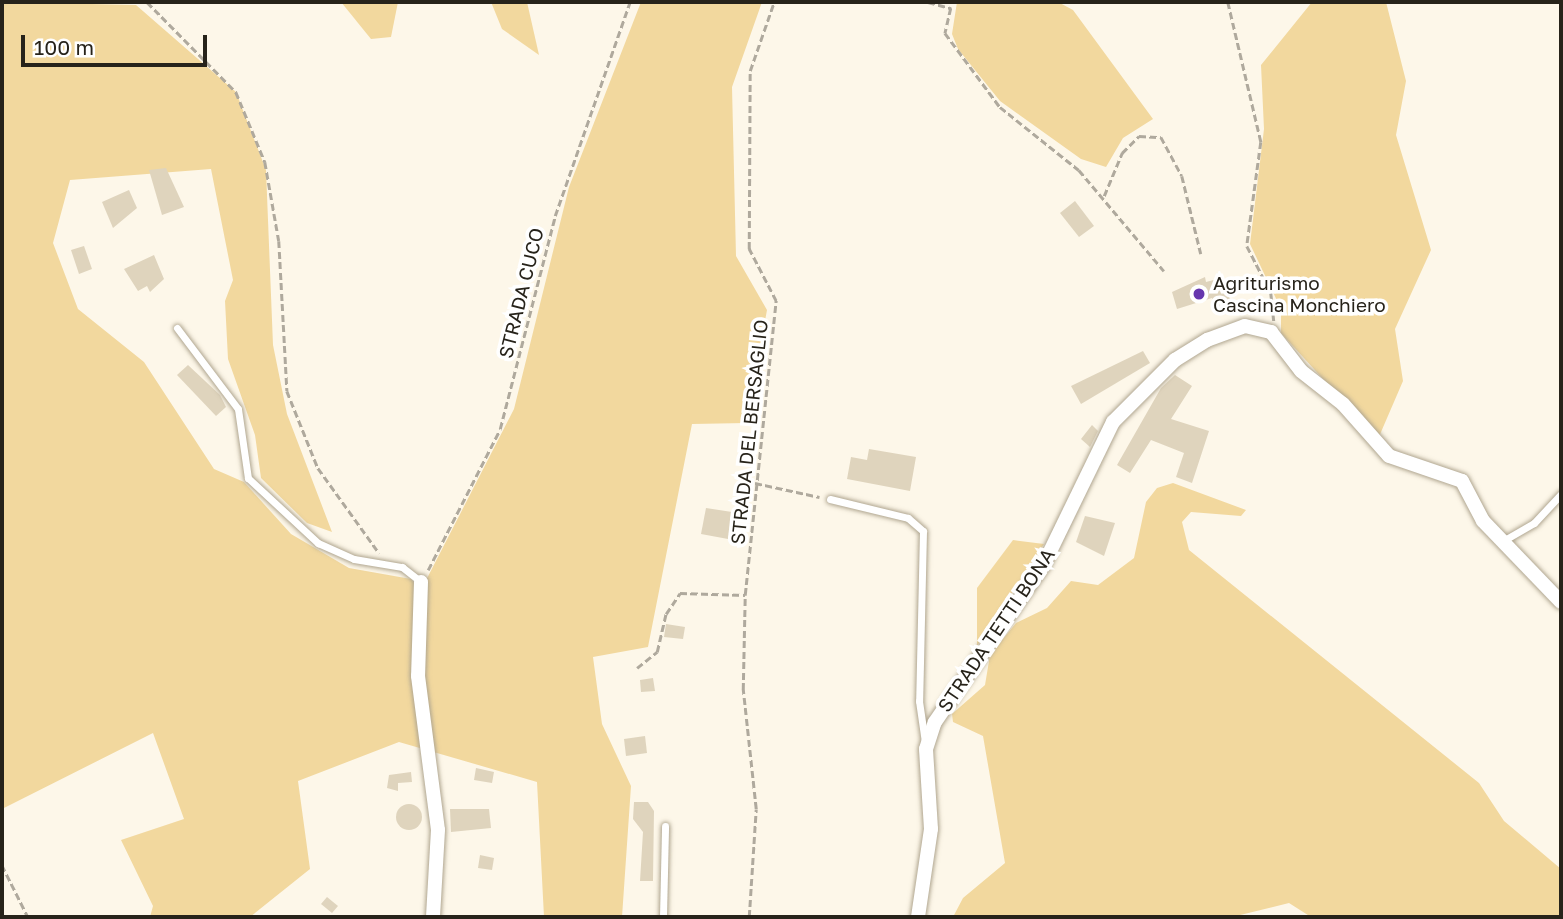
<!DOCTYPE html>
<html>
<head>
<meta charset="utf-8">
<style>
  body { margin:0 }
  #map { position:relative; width:1563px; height:919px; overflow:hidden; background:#fdf7e9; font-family:"Golos Text",sans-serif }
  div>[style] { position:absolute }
  .green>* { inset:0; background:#f2d89e }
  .building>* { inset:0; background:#dfd4bd }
  .round { border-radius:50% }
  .path>* { height:2.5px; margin-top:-1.25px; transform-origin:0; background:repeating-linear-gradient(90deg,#afa99d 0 7px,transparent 0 10.5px) }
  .roads { filter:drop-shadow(0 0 2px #b0a690) drop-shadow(0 0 2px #b0a690) }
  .lane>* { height:7px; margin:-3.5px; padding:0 3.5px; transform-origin:3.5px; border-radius:3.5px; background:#fff }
  .street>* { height:14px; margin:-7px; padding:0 7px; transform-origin:7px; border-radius:7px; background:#fff }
  .dots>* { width:19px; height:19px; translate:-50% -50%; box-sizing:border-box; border:4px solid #fff; border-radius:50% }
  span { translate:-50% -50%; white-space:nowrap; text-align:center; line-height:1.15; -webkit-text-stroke:7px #fff; paint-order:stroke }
  .poi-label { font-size:19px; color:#27231a }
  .left { translate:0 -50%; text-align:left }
  .street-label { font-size:19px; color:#27231a }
  .frame { position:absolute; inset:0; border:4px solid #27231a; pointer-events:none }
  .scale { position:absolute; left:21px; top:35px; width:186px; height:32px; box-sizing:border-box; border:4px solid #27231a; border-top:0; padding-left:9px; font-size:21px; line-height:24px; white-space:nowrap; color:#27231a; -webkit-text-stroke:5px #fff; paint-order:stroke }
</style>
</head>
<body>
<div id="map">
  <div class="green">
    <i style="clip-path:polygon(2px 2px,136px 5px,236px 92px,266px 170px,273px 345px,287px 414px,332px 532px,307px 523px,261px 478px,255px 435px,228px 359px,225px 301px,233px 280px,211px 169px,70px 180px,53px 243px,78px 309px,144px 362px,214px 469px,244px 482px,291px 534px,349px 568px,411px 579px,420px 592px,514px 409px,569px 187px,641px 2px,762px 2px,732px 87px,736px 256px,767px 310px,746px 423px,692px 424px,648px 647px,593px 657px,602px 724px,631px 786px,622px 917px,544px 917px,537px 782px,399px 742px,298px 781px,310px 869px,250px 917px,150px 917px,153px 906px,121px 840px,184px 819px,153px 733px,2px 809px)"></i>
    <i style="clip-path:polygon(341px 2px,398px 2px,391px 37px,371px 39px)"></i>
    <i style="clip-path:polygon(491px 2px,527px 2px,539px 55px,502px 29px)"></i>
    <i style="clip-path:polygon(957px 2px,1058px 2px,1073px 10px,1153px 119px,1123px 138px,1106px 167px,1081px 159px,1000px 101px,958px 49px,952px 34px)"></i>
    <i style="clip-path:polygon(1312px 2px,1386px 2px,1406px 81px,1396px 135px,1431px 250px,1395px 329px,1403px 381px,1378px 439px,1281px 333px,1281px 309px,1250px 244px,1264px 129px,1261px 65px)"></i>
    <i style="clip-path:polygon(1173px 483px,1246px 510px,1241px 516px,1191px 512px,1182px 522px,1189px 550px,1479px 783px,1504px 821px,1561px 869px,1561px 917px,1311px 917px,1289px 903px,1232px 917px,953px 917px,963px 898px,1005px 863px,983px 736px,953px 722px,952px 714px,985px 685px,990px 655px,1016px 623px,1047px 608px,1071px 581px,1098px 585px,1134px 558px,1146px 502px,1157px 488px)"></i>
    <i style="clip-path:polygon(1013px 540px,1044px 544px,977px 646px,977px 588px)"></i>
  </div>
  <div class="building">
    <i style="clip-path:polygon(166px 168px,184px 207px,162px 215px,149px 170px)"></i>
    <i style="clip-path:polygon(129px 190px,137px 208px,113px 228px,102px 202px)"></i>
    <i style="clip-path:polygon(1075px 201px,1094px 226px,1079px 237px,1060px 213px)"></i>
    <i style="clip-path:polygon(84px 246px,92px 269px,79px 274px,71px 250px)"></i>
    <i style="clip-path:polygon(154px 255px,164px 279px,150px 292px,147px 286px,138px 291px,124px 269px)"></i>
    <i style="clip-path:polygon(1205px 277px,1206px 282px,1221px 278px,1233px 306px,1218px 312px,1212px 298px,1177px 309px,1172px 292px)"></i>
    <i style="clip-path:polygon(1143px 351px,1150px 363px,1081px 404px,1071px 386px)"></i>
    <i style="clip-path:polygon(188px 365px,220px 395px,226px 407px,216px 416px,177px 375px)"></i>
    <i style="clip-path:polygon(1175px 375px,1192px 386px,1171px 419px,1209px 431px,1192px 483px,1176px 477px,1184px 453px,1151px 440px,1130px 473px,1117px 465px,1161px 388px)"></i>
    <i style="clip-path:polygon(1092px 425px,1098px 431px,1090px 447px,1081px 439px)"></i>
    <i style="clip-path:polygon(869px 449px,916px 457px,910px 491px,847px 479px,851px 457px,867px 460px)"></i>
    <i style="clip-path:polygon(706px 508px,732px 512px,728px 539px,701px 534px)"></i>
    <i style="clip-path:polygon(1085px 516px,1115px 523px,1104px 556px,1076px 542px)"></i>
    <i style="clip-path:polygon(666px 624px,685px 627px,683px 639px,664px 637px)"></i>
    <i style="clip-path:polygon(653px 678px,655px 691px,641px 692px,640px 680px)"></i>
    <i style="clip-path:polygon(645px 736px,647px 753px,626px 756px,624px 739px)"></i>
    <i style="clip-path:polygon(476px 768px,494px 772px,492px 783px,474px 780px)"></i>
    <i style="clip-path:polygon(411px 772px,412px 782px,398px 783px,398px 791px,387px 788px,389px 775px)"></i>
    <i style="clip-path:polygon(634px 802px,648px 802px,654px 811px,653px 881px,640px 881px,643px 832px,633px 819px)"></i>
    <i class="round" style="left:396px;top:804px;width:26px;height:26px"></i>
    <i style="clip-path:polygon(450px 809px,489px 809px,491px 828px,451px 832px)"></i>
    <i style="clip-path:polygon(480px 855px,494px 858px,492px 870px,478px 868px)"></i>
    <i style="clip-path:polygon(327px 897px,338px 906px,332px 913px,321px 904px)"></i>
  </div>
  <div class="path">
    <i style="left:147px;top:2px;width:127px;rotate:45.3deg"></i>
    <i style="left:236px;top:92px;width:76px;rotate:67.5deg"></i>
    <i style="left:265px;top:162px;width:80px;rotate:80deg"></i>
    <i style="left:279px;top:241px;width:150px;rotate:86.9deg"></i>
    <i style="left:287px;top:391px;width:83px;rotate:68.1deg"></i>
    <i style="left:318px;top:468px;width:105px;rotate:54.3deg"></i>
    <i style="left:928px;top:2px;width:24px;rotate:15deg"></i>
    <i style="left:951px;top:8px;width:26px;rotate:103deg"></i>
    <i style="left:945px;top:33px;width:92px;rotate:53.4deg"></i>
    <i style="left:1000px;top:107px;width:101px;rotate:38.6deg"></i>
    <i style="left:1079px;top:170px;width:132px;rotate:49.9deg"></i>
    <i style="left:1228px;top:2px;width:144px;rotate:76.7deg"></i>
    <i style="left:1261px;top:142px;width:105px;rotate:97.7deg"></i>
    <i style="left:1247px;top:246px;width:53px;rotate:62.9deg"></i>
    <i style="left:1271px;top:293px;width:29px;rotate:84deg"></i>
    <i style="left:1104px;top:196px;width:47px;rotate:-67.3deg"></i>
    <i style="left:1122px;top:153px;width:24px;rotate:-45deg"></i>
    <i style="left:1139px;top:136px;width:22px;rotate:3deg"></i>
    <i style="left:1161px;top:137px;width:44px;rotate:61.7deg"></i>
    <i style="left:1182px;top:176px;width:80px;rotate:76.3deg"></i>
    <i style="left:755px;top:483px;width:66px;rotate:12.2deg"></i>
    <i style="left:428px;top:570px;width:158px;rotate:-62.9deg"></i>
    <i style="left:500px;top:429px;width:220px;rotate:-75.5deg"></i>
    <i style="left:555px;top:216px;width:227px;rotate:-70.7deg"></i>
    <i style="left:637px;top:668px;width:26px;rotate:-39deg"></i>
    <i style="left:657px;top:652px;width:39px;rotate:-77deg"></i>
    <i style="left:666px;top:614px;width:25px;rotate:-56deg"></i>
    <i style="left:680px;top:593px;width:65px;rotate:1.8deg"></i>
    <i style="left:2px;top:865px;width:58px;rotate:63.4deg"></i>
    <i style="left:749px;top:917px;width:108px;rotate:-86.3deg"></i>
    <i style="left:756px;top:809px;width:120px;rotate:-96.2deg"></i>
    <i style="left:743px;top:690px;width:95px;rotate:-88.8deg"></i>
    <i style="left:745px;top:595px;width:296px;rotate:-84deg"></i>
    <i style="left:776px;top:301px;width:59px;rotate:-117.4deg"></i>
    <i style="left:749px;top:249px;width:178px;rotate:-89.7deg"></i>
    <i style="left:750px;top:71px;width:73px;rotate:-70.8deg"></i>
  </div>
  <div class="roads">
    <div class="lane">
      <i style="left:177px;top:328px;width:101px;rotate:53deg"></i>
      <i style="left:238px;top:409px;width:70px;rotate:81.8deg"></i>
      <i style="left:248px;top:478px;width:96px;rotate:42.9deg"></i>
      <i style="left:318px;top:543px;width:39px;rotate:24deg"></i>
      <i style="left:354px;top:559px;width:49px;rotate:9.5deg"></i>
      <i style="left:402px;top:567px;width:24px;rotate:38deg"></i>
      <i style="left:830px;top:499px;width:80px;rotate:13.7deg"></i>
      <i style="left:908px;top:518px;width:20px;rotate:41deg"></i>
      <i style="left:923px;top:531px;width:170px;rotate:91.3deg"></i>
      <i style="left:919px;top:701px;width:41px;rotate:81.7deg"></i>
      <i style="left:1501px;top:542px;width:38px;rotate:-30deg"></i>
      <i style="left:1534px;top:523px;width:40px;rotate:-47deg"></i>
      <i style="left:663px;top:917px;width:91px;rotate:-88.7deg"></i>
    </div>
    <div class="street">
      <i style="left:421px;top:582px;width:94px;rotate:91.8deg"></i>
      <i style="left:418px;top:676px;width:155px;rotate:82.6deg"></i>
      <i style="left:438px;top:830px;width:87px;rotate:93.3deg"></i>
      <i style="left:918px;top:917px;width:89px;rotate:-81.6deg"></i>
      <i style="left:931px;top:829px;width:80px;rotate:-93.6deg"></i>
      <i style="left:926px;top:749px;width:28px;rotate:-72deg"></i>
      <i style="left:935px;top:722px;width:192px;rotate:-55.4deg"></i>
      <i style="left:1044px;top:564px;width:158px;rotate:-64.1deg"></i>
      <i style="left:1113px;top:422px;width:88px;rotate:-45deg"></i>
      <i style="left:1175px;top:360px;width:38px;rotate:-32deg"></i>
      <i style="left:1207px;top:340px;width:40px;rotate:-20.2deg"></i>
      <i style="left:1245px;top:326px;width:27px;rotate:13deg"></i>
      <i style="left:1271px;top:332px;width:49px;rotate:52.4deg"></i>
      <i style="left:1301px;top:371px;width:53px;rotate:38.2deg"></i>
      <i style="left:1343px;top:404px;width:69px;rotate:48.5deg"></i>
      <i style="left:1389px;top:456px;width:77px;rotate:18.9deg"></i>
      <i style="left:1462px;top:481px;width:45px;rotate:62.3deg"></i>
      <i style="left:1483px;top:521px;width:112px;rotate:46.1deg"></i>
    </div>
  </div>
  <div class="dots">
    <i style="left:1199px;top:294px;background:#6636ae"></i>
  </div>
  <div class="poi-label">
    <span class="left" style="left:1213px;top:294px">Agriturismo<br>Cascina Monchiero</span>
  </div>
  <div class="street-label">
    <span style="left:521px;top:293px;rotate:-76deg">STRADA CUCO</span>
    <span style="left:749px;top:432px;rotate:-84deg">STRADA DEL BERSAGLIO</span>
    <span style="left:996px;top:630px;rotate:-56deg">STRADA TETTI BONA</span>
  </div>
  <div class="frame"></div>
  <div class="scale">100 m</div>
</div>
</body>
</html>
